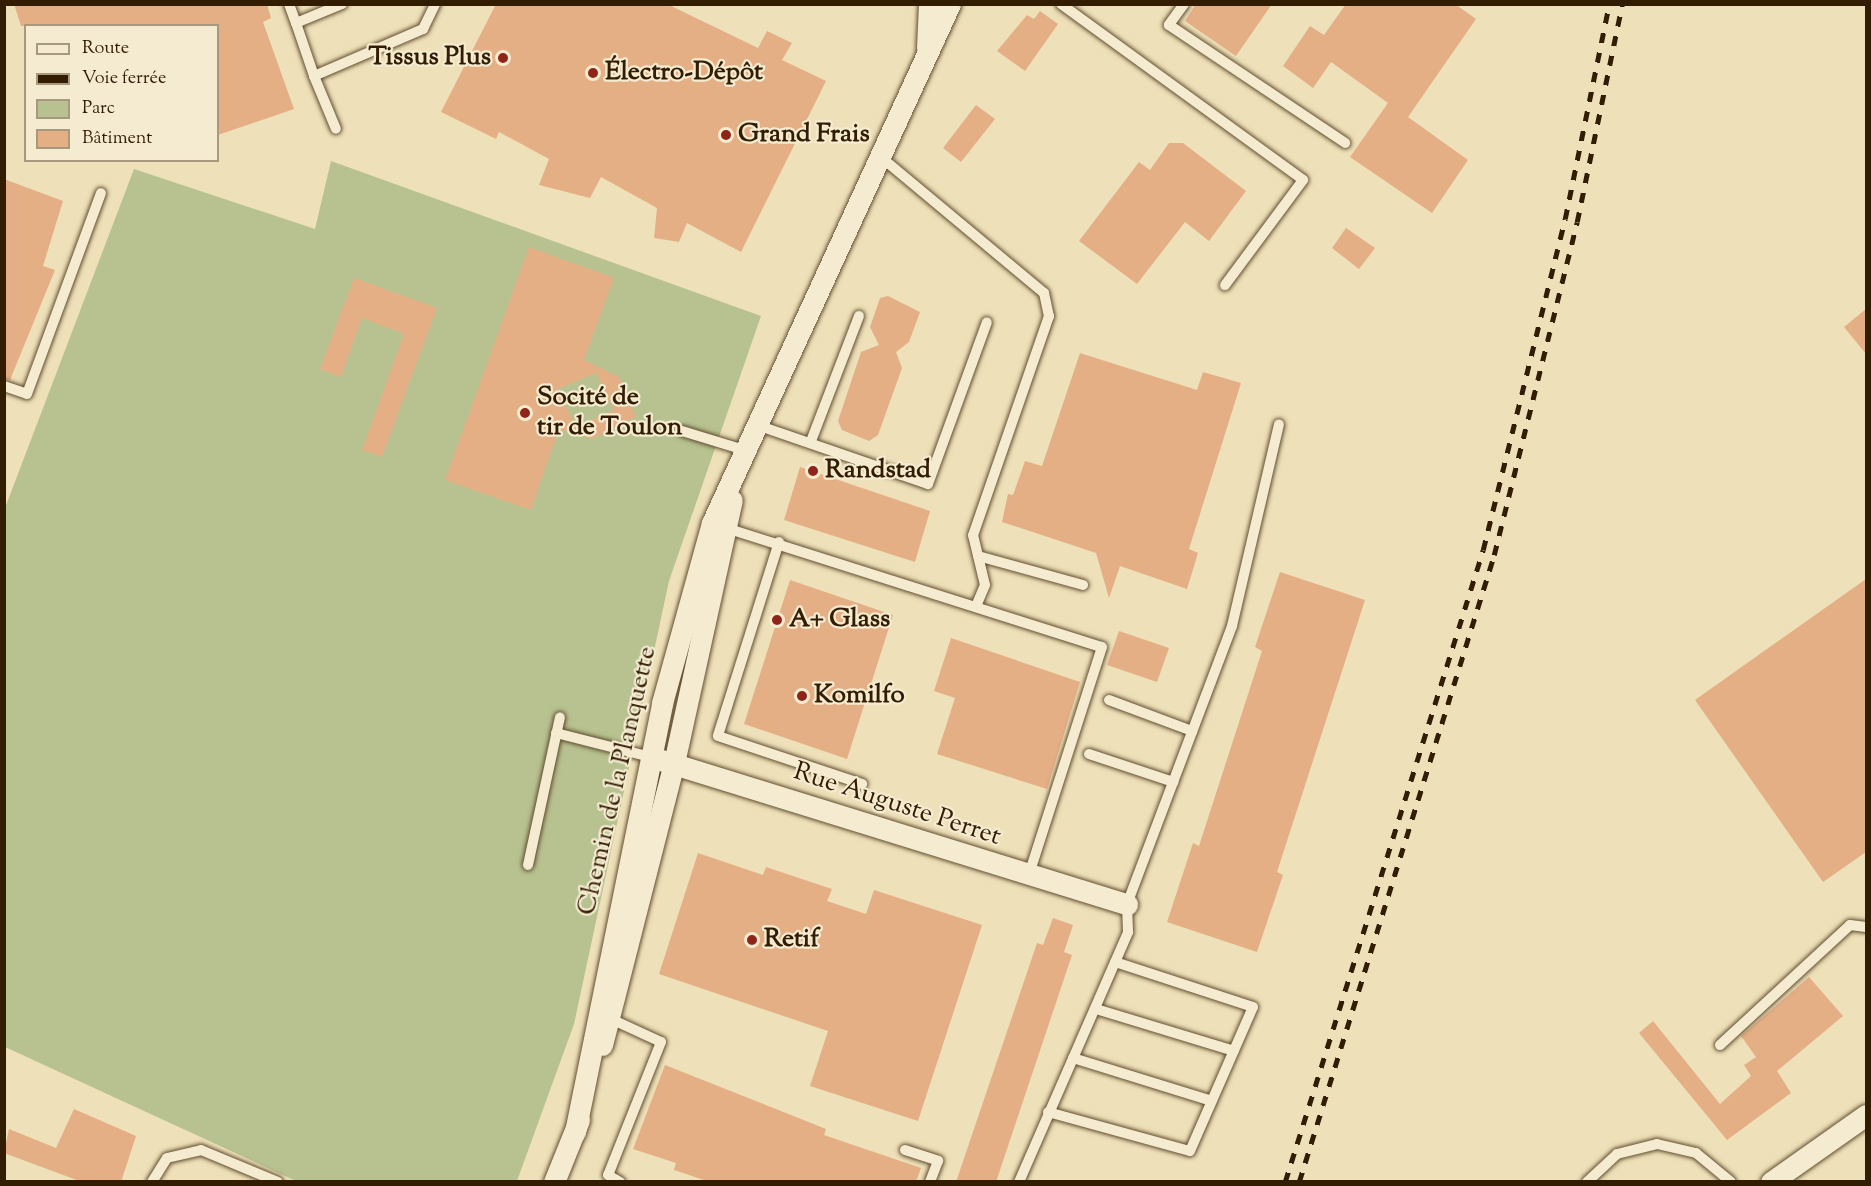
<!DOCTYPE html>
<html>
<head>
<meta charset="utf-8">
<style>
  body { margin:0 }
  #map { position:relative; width:1871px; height:1186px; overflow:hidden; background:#eee0b8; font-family:"Sorts Mill Goudy",serif }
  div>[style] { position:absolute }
  .green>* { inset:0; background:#b7c290 }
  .building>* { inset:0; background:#e5af85 }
  .roads { filter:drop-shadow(0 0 2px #624e30) drop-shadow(0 0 2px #624e30) }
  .service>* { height:10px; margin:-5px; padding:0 5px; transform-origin:5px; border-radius:5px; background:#f4ebd1 }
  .minor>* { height:21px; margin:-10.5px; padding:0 10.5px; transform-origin:10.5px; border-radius:10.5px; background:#f4ebd1 }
  .rail>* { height:4.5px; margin-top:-2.25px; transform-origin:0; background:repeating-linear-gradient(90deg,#331d02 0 10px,transparent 0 20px) }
  .dots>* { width:16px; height:16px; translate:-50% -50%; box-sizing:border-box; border:3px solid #f4ebd1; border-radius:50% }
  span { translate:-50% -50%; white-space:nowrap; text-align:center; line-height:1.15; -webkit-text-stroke:4.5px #f4ebd1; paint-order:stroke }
  .poi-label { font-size:26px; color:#331d02; font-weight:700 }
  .right { translate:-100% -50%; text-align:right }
  .left { translate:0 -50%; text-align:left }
  .street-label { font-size:26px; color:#331d02 }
  .frame { position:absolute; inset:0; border:6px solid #331d02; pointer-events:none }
  .legend { position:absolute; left:24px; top:24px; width:195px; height:138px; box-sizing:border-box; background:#f4ebd1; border:2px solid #a7997e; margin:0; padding:8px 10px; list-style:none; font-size:18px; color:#331d02 }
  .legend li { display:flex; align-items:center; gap:12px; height:30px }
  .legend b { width:30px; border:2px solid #a7997e }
</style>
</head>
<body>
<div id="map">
  <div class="green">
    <i style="clip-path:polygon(331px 161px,761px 316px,669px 581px,574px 1024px,517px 1181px,296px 1181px,5px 1047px,5px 508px,134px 169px,315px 229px)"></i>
  </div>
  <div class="building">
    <i style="clip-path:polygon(14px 4px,267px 4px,271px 18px,263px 22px,294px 109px,218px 135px,218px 26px,21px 26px)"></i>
    <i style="clip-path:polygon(496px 4px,667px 4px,758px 48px,767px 31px,792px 43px,782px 60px,826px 81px,741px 252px,687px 223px,679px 242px,654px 238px,657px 208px,601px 177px,590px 198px,539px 185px,549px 159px,499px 132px,496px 139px,441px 112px)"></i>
    <i style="clip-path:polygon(1196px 4px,1272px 4px,1236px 56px,1185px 21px)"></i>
    <i style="clip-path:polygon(1346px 4px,1455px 4px,1476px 19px,1408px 117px,1468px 160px,1432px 213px,1350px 157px,1388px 103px,1331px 62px,1313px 88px,1283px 66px,1310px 26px,1324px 35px)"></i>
    <i style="clip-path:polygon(1040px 11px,1058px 24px,1025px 71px,997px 51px,1027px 15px,1034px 19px)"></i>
    <i style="clip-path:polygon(976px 105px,995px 119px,961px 162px,943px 148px)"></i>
    <i style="clip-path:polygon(1169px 143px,1183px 143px,1246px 191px,1209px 241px,1185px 222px,1137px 284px,1079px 241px,1139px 162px,1150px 170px)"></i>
    <i style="clip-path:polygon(4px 179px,63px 201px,43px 266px,55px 270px,10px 380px,4px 379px)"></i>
    <i style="clip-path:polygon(1346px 228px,1375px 248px,1359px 269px,1332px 248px)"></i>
    <i style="clip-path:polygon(evenodd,529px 247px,614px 278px,584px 360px,619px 377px,636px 417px,592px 439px,559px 429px,531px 510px,445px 480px,529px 247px,596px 373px,614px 410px,576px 427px,558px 389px,596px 373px)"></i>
    <i style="clip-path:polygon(354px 278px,437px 308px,382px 457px,362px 450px,404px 334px,362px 318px,341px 377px,320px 369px)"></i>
    <i style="clip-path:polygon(888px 296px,920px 312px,909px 342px,896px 352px,902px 368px,878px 435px,869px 441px,842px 430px,838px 421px,861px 352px,879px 345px,870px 327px,880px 298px)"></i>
    <i style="clip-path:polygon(1866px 309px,1866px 354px,1844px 327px)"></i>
    <i style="clip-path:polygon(1080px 353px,1197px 390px,1203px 372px,1241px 383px,1189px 549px,1198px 553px,1187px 589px,1120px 566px,1109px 598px,1096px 553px,1002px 522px,1008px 494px,1013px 495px,1025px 461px,1042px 466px)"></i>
    <i style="clip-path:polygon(800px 467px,930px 511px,915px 562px,784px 520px)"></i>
    <i style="clip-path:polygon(1280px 572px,1365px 600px,1277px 872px,1283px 875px,1257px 952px,1167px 922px,1193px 843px,1199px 846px,1262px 651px,1255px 647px)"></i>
    <i style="clip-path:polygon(1866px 579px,1866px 852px,1823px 882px,1695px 700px)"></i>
    <i style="clip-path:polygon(790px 580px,893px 615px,847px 759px,744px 724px)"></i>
    <i style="clip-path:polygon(1119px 631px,1169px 648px,1157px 682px,1107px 665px)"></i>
    <i style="clip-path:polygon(951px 638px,1080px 682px,1047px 789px,937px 754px,955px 698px,934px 691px)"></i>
    <i style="clip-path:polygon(698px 853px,763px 875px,766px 867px,832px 889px,827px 901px,866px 914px,874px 890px,982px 925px,918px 1121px,810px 1086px,828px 1031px,659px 974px)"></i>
    <i style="clip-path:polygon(1053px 918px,1073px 925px,1064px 952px,1072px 955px,996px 1182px,956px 1182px,1037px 943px,1043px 945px)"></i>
    <i style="clip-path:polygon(1809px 977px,1843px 1016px,1777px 1071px,1791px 1093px,1727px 1140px,1639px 1033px,1653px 1021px,1720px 1104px,1751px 1076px,1744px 1065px,1756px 1057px,1741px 1036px)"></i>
    <i style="clip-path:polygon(665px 1065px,826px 1129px,824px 1135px,921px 1168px,916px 1182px,710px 1182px,674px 1170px,676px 1163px,633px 1149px)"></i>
    <i style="clip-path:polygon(74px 1109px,136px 1136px,121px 1182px,82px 1182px,4px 1153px,9px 1129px,56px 1148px)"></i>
  </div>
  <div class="roads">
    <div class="service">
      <i style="left:289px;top:4px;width:20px;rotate:70deg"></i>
      <i style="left:296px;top:23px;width:50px;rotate:-22.4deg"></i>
      <i style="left:1061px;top:4px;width:299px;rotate:36deg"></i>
      <i style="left:1303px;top:180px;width:131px;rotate:126.6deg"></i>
      <i style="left:1184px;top:4px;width:26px;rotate:126deg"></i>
      <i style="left:1169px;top:25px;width:212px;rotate:33.8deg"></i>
      <i style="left:296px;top:23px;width:56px;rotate:71.2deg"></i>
      <i style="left:314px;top:76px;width:119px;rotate:-23.3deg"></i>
      <i style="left:423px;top:29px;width:28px;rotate:-64deg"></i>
      <i style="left:314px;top:76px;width:57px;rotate:67.5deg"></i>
      <i style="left:882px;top:158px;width:211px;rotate:39.8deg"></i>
      <i style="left:1044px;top:293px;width:24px;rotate:78deg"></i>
      <i style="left:1049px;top:316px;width:232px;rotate:109.1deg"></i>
      <i style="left:973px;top:535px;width:51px;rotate:76.5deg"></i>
      <i style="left:985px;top:585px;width:23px;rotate:113deg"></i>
      <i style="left:4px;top:386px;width:24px;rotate:19deg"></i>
      <i style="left:27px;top:394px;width:214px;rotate:-69.8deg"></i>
      <i style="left:754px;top:424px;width:184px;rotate:19deg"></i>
      <i style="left:928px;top:484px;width:172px;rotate:-70deg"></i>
      <i style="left:682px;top:431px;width:65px;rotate:17deg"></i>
      <i style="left:811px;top:441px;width:134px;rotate:-69deg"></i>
      <i style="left:726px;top:528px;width:394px;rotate:17.6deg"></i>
      <i style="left:1102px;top:647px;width:239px;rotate:107.8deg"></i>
      <i style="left:779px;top:542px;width:203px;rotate:107.5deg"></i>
      <i style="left:718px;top:736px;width:152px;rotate:18.4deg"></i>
      <i style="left:978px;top:556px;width:109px;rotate:15.4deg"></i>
      <i style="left:1109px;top:700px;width:89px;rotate:20.5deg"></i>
      <i style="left:556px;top:733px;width:97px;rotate:14.3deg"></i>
      <i style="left:1089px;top:754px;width:89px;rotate:18.4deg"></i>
      <i style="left:528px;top:865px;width:151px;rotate:-77.8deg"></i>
      <i style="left:1096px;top:1009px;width:144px;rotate:16.9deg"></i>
      <i style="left:611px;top:1019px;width:55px;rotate:24.7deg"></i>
      <i style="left:661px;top:1042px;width:143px;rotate:111.7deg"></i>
      <i style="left:608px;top:1175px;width:14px;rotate:30deg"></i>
      <i style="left:1720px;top:1045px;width:177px;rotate:-42.7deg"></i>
      <i style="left:1850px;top:925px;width:16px;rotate:7deg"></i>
      <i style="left:1073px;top:1058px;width:145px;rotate:17.2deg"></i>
      <i style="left:1048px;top:1112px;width:147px;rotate:15.4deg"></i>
      <i style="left:1190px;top:1151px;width:157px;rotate:-66.4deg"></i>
      <i style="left:1253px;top:1007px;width:145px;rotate:-161.9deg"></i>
      <i style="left:905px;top:1150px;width:35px;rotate:18deg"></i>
      <i style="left:938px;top:1161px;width:22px;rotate:111deg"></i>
      <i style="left:152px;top:1182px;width:28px;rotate:-58deg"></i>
      <i style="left:167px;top:1158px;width:35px;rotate:-13deg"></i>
      <i style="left:201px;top:1150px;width:83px;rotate:22.6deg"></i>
      <i style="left:1019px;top:1182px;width:273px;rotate:-66.4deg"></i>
      <i style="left:1128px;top:932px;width:28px;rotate:-92deg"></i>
      <i style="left:1127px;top:904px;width:297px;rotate:-69.3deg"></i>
      <i style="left:1232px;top:626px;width:207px;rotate:-76.9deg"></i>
      <i style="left:1587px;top:1182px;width:41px;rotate:-43deg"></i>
      <i style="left:1617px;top:1154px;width:41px;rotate:-14deg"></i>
      <i style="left:1657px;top:1144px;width:40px;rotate:13deg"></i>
      <i style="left:1696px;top:1153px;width:45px;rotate:39.6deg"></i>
    </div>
    <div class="minor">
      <i style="left:927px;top:48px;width:44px;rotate:-87.4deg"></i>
      <i style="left:661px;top:760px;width:488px;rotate:17.2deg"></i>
      <i style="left:602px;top:1045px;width:291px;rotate:-75.7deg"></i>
      <i style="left:674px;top:763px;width:269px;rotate:-77.6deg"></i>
      <i style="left:575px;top:1132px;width:438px;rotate:-78.5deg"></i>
      <i style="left:662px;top:703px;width:187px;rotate:-74.5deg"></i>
      <i style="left:712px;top:523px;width:571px;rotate:-65.37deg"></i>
      <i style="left:554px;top:1182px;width:67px;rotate:-68deg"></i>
      <i style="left:1771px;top:1182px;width:116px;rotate:-35.2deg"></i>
    </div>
  </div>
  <div class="rail">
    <i style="left:1285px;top:1182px;width:662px;rotate:-72.6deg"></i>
    <i style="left:1483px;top:550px;width:341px;rotate:-76.1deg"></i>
    <i style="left:1565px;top:219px;width:219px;rotate:-78.4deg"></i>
    <i style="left:1299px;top:1182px;width:657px;rotate:-72.72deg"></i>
    <i style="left:1494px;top:555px;width:343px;rotate:-76deg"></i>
    <i style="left:1577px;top:222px;width:223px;rotate:-78.3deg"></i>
  </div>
  <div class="dots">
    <i style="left:503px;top:58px;background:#8f2418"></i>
    <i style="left:593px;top:73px;background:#8f2418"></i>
    <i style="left:726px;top:135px;background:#8f2418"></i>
    <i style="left:525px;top:413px;background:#8f2418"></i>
    <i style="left:813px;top:471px;background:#8f2418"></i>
    <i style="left:777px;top:620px;background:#8f2418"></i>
    <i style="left:802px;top:696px;background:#8f2418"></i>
    <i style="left:752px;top:940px;background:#8f2418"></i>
  </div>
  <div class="poi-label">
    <span class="right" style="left:491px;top:58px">Tissus Plus</span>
    <span class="left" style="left:605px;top:73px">Électro-Dépôt</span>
    <span class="left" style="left:738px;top:135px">Grand Frais</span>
    <span class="left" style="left:537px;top:413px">Socité de<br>tir de Toulon</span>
    <span class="left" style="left:825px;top:471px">Randstad</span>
    <span class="left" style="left:789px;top:620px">A+ Glass</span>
    <span class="left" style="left:814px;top:696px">Komilfo</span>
    <span class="left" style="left:764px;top:940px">Retif</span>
  </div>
  <div class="street-label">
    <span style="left:618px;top:781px;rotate:-77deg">Chemin de la Planquette</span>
    <span style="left:897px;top:805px;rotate:18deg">Rue Auguste Perret</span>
  </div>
  <div class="frame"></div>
  <ul class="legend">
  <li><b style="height:8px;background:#f4ebd1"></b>Route</li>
  <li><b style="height:8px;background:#331d02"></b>Voie ferrée</li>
  <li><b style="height:16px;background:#b7c290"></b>Parc</li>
  <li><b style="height:16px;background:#e5af85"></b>Bâtiment</li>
  </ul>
</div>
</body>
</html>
